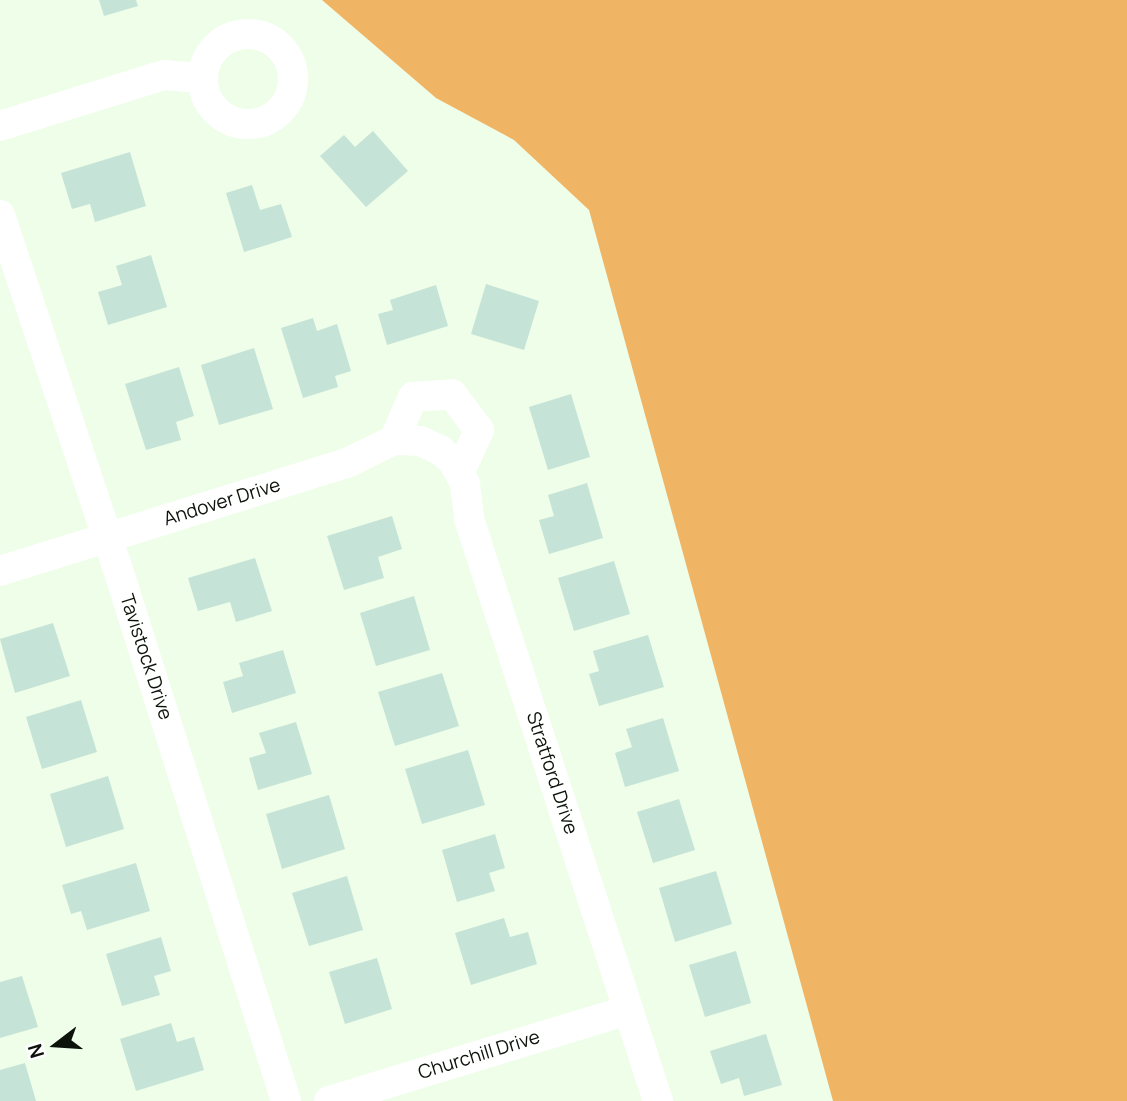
<!DOCTYPE html>
<html>
<head>
<meta charset="utf-8">
<style>
  body { margin:0 }
  #map { position:relative; width:1127px; height:1101px; overflow:hidden; background:#eefee8; font-family:Manrope,sans-serif }
  div>[style] { position:absolute }
  .forest>* { inset:0; background:#f0b465 }
  .building>* { inset:0; background:#c6e3d7 }
  .minor>* { height:30px; margin:-15px; padding:0 15px; transform-origin:15px; border-radius:15px; background:#fff }
  .minor>.ring { margin:-15px; padding:0; box-sizing:content-box; background:none; border:30px solid #fff; border-radius:50% }
  span { translate:-50% -50%; white-space:nowrap; text-align:center; line-height:1.15; -webkit-text-stroke:6px #fff; paint-order:stroke }
  .street-label { font-size:19px; color:#0d130b }
  .north { position:absolute; left:21px; top:1010px; width:70px; height:70px; -webkit-text-stroke:5px #fff; paint-order:stroke; rotate:253deg; font-size:19px; font-weight:700; line-height:28px; text-align:center; color:#0d130b }
  .north::after { content:''; display:block; margin:auto; width:24px; height:32px; background:#0d130b; clip-path:polygon(50% 0,100% 100%,50% 72%,0 100%) }
</style>
</head>
<body>
<div id="map">
  <div class="forest">
    <i style="clip-path:polygon(322px 0,1127px 0,1127px 1101px,833px 1101px,589px 210px,514px 140px,436px 98px)"></i>
  </div>
  <div class="building">
    <i style="clip-path:polygon(99px 0,136px 0,138px 6px,104px 16px)"></i>
    <i style="clip-path:polygon(373px 131px,408px 171px,366px 207px,320px 156px,344px 135px,355px 147px)"></i>
    <i style="clip-path:polygon(130px 152px,146px 206px,95px 222px,90px 204px,72px 209px,61px 173px)"></i>
    <i style="clip-path:polygon(252px 185px,260px 210px,281px 204px,292px 237px,244px 252px,226px 193px)"></i>
    <i style="clip-path:polygon(151px 255px,167px 307px,108px 325px,98px 292px,122px 285px,116px 266px)"></i>
    <i style="clip-path:polygon(486px 284px,539px 301px,524px 350px,471px 334px)"></i>
    <i style="clip-path:polygon(436px 285px,448px 326px,387px 345px,378px 314px,393px 310px,390px 300px)"></i>
    <i style="clip-path:polygon(313px 318px,317px 331px,337px 324px,351px 371px,335px 376px,338px 387px,303px 398px,281px 328px)"></i>
    <i style="clip-path:polygon(254px 348px,273px 409px,219px 425px,201px 365px)"></i>
    <i style="clip-path:polygon(179px 367px,194px 416px,176px 422px,181px 440px,146px 450px,125px 384px)"></i>
    <i style="clip-path:polygon(571px 394px,590px 457px,548px 470px,529px 407px)"></i>
    <i style="clip-path:polygon(587px 483px,603px 538px,549px 554px,539px 520px,554px 516px,548px 495px)"></i>
    <i style="clip-path:polygon(392px 516px,402px 549px,378px 557px,384px 578px,344px 590px,327px 536px)"></i>
    <i style="clip-path:polygon(255px 558px,272px 611px,236px 622px,230px 602px,198px 611px,188px 578px)"></i>
    <i style="clip-path:polygon(614px 561px,630px 614px,574px 631px,558px 578px)"></i>
    <i style="clip-path:polygon(414px 596px,430px 650px,376px 666px,360px 613px)"></i>
    <i style="clip-path:polygon(53px 623px,70px 676px,15px 693px,0 639px)"></i>
    <i style="clip-path:polygon(648px 635px,664px 687px,599px 706px,589px 674px,599px 671px,593px 651px)"></i>
    <i style="clip-path:polygon(283px 650px,296px 693px,232px 713px,223px 682px,243px 676px,239px 663px)"></i>
    <i style="clip-path:polygon(442px 673px,459px 726px,395px 746px,378px 692px)"></i>
    <i style="clip-path:polygon(81px 700px,97px 752px,42px 769px,26px 717px)"></i>
    <i style="clip-path:polygon(663px 718px,679px 771px,625px 787px,615px 753px,632px 747px,626px 729px)"></i>
    <i style="clip-path:polygon(296px 722px,312px 774px,258px 790px,249px 758px,266px 753px,259px 733px)"></i>
    <i style="clip-path:polygon(468px 750px,485px 805px,422px 824px,405px 769px)"></i>
    <i style="clip-path:polygon(108px 776px,124px 829px,66px 847px,50px 794px)"></i>
    <i style="clip-path:polygon(329px 795px,345px 849px,282px 869px,266px 814px)"></i>
    <i style="clip-path:polygon(679px 799px,695px 850px,653px 863px,637px 812px)"></i>
    <i style="clip-path:polygon(495px 834px,505px 868px,489px 873px,495px 891px,457px 902px,442px 850px)"></i>
    <i style="clip-path:polygon(136px 863px,150px 911px,87px 930px,81px 911px,71px 914px,62px 885px)"></i>
    <i style="clip-path:polygon(716px 871px,732px 924px,675px 942px,659px 888px)"></i>
    <i style="clip-path:polygon(347px 876px,363px 930px,309px 946px,292px 893px)"></i>
    <i style="clip-path:polygon(504px 918px,510px 937px,528px 932px,537px 964px,471px 985px,455px 933px)"></i>
    <i style="clip-path:polygon(161px 937px,171px 971px,154px 976px,160px 995px,122px 1006px,106px 954px)"></i>
    <i style="clip-path:polygon(736px 951px,751px 1003px,705px 1017px,689px 965px)"></i>
    <i style="clip-path:polygon(377px 958px,392px 1009px,345px 1024px,329px 972px)"></i>
    <i style="clip-path:polygon(22px 976px,38px 1027px,0 1038px,0 982px)"></i>
    <i style="clip-path:polygon(171px 1023px,177px 1042px,194px 1037px,204px 1070px,136px 1091px,120px 1039px)"></i>
    <i style="clip-path:polygon(766px 1034px,782px 1085px,744px 1096px,739px 1078px,721px 1084px,710px 1051px)"></i>
    <i style="clip-path:polygon(25px 1063px,36px 1101px,0 1101px,0 1070px)"></i>
  </div>
  <div class="minor">
    <i class="ring" style="left:203px;top:34px;width:60px;height:60px"></i>
    <i style="left:0;top:126px;width:172px;rotate:-17.3deg"></i>
    <i style="left:164px;top:75px;width:38px;rotate:5deg"></i>
    <i style="left:0;top:215px;width:367px;rotate:71.6deg"></i>
    <i style="left:116px;top:563px;width:564px;rotate:72.46deg"></i>
    <i style="left:394px;top:440px;width:47px;rotate:-66.2deg"></i>
    <i style="left:413px;top:397px;width:39px;rotate:-4deg"></i>
    <i style="left:452px;top:394px;width:45px;rotate:53.1deg"></i>
    <i style="left:479px;top:430px;width:46px;rotate:114.3deg"></i>
    <i style="left:0;top:571px;width:363px;rotate:-17.3deg"></i>
    <i style="left:347px;top:463px;width:52px;rotate:-26.1deg"></i>
    <i style="left:394px;top:440px;width:26px;rotate:2deg"></i>
    <i style="left:420px;top:441px;width:22px;rotate:24deg"></i>
    <i style="left:440px;top:450px;width:17px;rotate:40deg"></i>
    <i style="left:453px;top:461px;width:26px;rotate:62deg"></i>
    <i style="left:465px;top:484px;width:35px;rotate:83deg"></i>
    <i style="left:469px;top:519px;width:612px;rotate:72.01deg"></i>
    <i style="left:329px;top:1101px;width:313px;rotate:-16.9deg"></i>
  </div>
  <div class="street-label">
    <span style="left:222px;top:502px;rotate:-17deg">Andover Drive</span>
    <span style="left:146px;top:657px;rotate:72deg">Tavistock Drive</span>
    <span style="left:552px;top:773px;rotate:72deg">Stratford Drive</span>
    <span style="left:479px;top:1055px;rotate:-17deg">Churchill Drive</span>
  </div>
  <div class="north">N</div>
</div>
</body>
</html>
